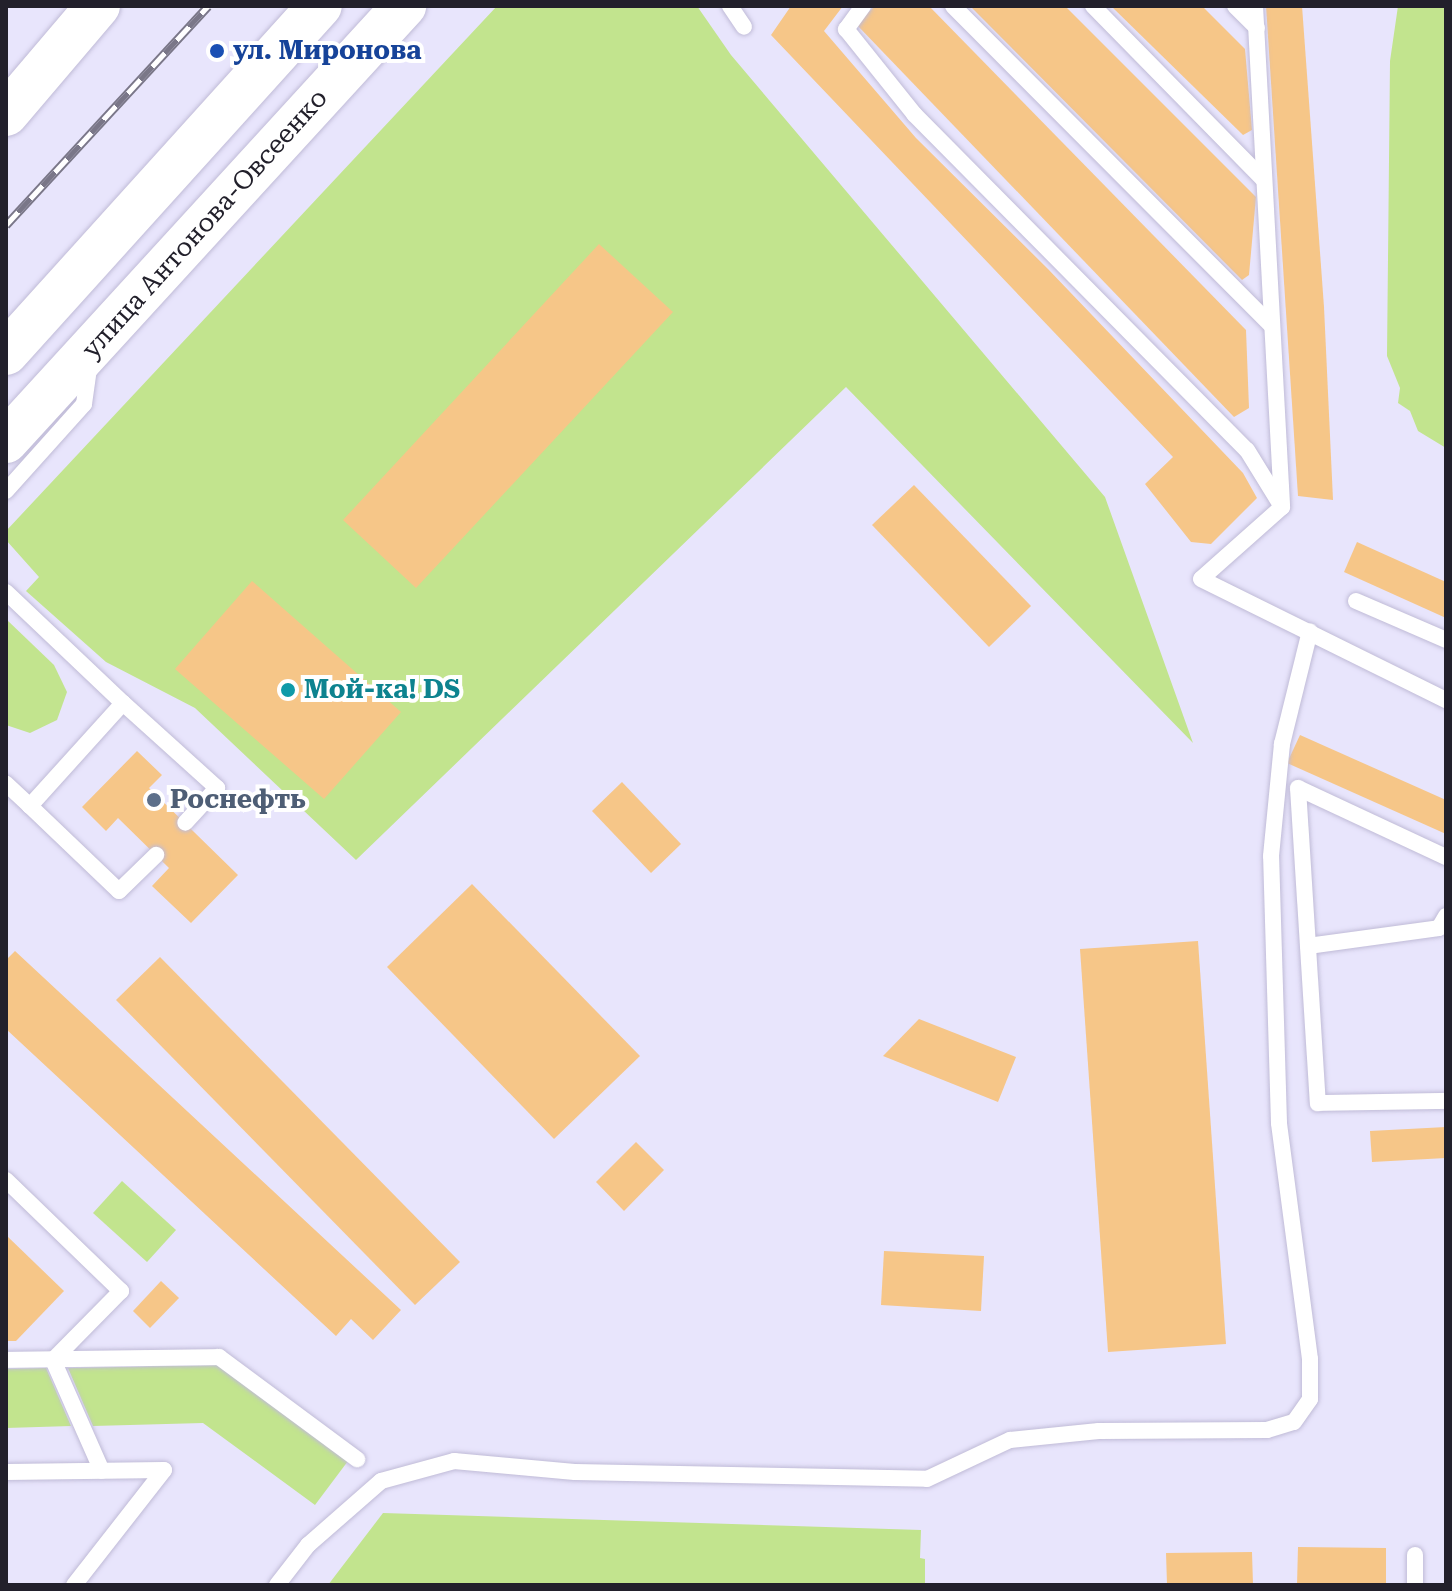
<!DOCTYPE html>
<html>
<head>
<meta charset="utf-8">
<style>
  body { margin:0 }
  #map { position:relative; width:1452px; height:1591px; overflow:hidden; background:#e8e5fc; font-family:"Roboto Serif",serif }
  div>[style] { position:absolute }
  .green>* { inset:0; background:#c2e48e }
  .building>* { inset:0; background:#f6c688 }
  .roads { filter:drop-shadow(0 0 2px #c0bbd7) drop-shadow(0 0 2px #c0bbd7) }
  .lane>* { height:16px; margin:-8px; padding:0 8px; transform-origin:8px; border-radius:8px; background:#fff }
  .secondary>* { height:44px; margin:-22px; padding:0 22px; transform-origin:22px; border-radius:22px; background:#fff }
  .highway>* { height:44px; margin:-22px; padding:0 22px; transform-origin:22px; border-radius:22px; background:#fff }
  .rail>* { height:9px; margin-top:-4.5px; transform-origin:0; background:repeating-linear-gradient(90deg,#fff 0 18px,#7a7788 0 36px); box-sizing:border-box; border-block:2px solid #7a7788 }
  .dots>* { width:22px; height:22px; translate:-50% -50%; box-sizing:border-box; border:4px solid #fff; border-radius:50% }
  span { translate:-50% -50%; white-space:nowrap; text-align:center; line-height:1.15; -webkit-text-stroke:8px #fff; paint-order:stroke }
  .transit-label { font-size:26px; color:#164399; font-weight:700 }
  .left { translate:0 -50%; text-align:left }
  .street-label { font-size:26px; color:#22202b }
  .culture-label { font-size:26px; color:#0d838f; font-weight:700 }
  .service-label { font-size:26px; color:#4e5e75; font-weight:700 }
  .frame { position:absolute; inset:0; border:8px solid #22202b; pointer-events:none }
</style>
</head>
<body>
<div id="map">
  <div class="green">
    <i style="clip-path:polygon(497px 6px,697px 6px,731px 55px,1105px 497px,1193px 743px,846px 387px,356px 860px,195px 708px,106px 662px,26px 591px,39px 577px,6px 540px,6px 531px)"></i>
    <i style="clip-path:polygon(1398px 6px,1446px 6px,1446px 448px,1418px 431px,1410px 411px,1398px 403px,1400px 388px,1387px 356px,1390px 61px)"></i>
    <i style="clip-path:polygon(6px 619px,54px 665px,67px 692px,57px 720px,30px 733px,6px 725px)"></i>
    <i style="clip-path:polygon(122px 1181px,176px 1230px,147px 1262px,93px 1213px)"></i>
    <i style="clip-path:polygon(218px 1365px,348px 1461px,315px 1505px,203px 1423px,93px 1426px,68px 1368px)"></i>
    <i style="clip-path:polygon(46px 1368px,71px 1426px,6px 1428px,6px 1369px)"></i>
    <i style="clip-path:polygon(383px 1513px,921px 1530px,920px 1558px,925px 1559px,925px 1585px,328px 1585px)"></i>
  </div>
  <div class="building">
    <i style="clip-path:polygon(791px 6px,843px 6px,824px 31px,916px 138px,1048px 269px,1243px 473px,1257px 498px,1211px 544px,1191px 542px,1145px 484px,1173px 457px,771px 35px)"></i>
    <i style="clip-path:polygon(875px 6px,929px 6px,1246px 330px,1249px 408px,1234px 417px,856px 24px)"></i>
    <i style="clip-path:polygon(970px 6px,1065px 6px,1256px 197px,1249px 275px,1242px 280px)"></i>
    <i style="clip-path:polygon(1111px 6px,1202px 6px,1245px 49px,1252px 130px,1243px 135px)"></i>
    <i style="clip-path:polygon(1266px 6px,1302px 6px,1324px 307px,1333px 500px,1298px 496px)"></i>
    <i style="clip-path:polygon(599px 244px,673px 312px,416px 588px,343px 520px)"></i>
    <i style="clip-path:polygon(914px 485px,1031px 606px,989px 647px,872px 525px)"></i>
    <i style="clip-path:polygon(1357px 542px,1446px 582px,1446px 618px,1344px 572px)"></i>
    <i style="clip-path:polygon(252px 581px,401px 712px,324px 799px,175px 669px)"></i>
    <i style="clip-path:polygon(1300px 735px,1446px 800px,1446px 834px,1287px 763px)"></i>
    <i style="clip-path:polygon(137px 751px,162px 775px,149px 788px,238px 875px,191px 923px,152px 886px,169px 868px,118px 818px,106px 831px,82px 807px)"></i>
    <i style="clip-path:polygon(622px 782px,681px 844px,651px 873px,592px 811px)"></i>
    <i style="clip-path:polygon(472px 884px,640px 1056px,554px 1139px,387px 967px)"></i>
    <i style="clip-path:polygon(1198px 941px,1226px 1344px,1108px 1352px,1080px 949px)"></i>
    <i style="clip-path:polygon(15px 951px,401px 1310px,373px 1340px,351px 1319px,336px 1336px,6px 1029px,6px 960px)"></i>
    <i style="clip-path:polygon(160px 957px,460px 1262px,415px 1305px,116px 1000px)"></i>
    <i style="clip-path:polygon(919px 1019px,1016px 1057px,998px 1102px,883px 1056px)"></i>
    <i style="clip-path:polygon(1446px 1127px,1446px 1158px,1372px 1162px,1370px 1131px)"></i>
    <i style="clip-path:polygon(636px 1142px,664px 1170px,624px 1211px,596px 1182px)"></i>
    <i style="clip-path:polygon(6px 1235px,64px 1291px,16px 1341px,6px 1341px)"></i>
    <i style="clip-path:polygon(884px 1251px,984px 1256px,981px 1311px,881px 1305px)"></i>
    <i style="clip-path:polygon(161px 1281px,179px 1298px,150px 1328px,133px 1311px)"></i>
    <i style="clip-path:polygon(1298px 1547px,1386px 1548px,1386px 1585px,1297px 1585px)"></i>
    <i style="clip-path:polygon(1252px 1552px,1253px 1585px,1167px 1585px,1166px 1553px)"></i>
  </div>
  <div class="roads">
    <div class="lane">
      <i style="left:730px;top:6px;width:25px;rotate:56deg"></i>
      <i style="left:863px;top:6px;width:29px;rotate:126deg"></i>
      <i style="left:846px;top:29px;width:109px;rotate:51.3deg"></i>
      <i style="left:914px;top:114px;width:473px;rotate:45.3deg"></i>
      <i style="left:1247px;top:450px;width:67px;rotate:58.4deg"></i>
      <i style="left:953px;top:6px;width:452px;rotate:45.1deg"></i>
      <i style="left:1093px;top:6px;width:244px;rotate:45.5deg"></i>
      <i style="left:1235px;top:6px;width:31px;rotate:45deg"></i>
      <i style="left:1255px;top:6px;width:500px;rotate:86.9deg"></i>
      <i style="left:6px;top:491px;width:117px;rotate:-48.1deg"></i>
      <i style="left:84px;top:404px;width:37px;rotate:-82deg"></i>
      <i style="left:1282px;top:507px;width:108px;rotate:138.4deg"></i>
      <i style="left:1201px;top:579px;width:273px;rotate:26.3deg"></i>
      <i style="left:6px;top:592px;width:161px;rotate:43.5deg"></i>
      <i style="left:123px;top:703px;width:139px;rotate:132.1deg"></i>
      <i style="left:30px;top:806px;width:33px;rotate:-137deg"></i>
      <i style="left:1356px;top:601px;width:98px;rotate:23.4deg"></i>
      <i style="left:123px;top:703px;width:127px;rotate:42.1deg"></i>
      <i style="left:217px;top:788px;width:47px;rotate:132.4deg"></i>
      <i style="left:30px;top:806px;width:123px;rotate:43.7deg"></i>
      <i style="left:119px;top:891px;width:52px;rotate:-44.2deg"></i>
      <i style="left:1446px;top:857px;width:163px;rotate:-155deg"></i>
      <i style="left:1298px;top:788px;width:316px;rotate:86.4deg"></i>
      <i style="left:1318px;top:1103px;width:128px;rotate:-0.9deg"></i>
      <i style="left:1308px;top:946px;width:132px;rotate:-7.8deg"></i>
      <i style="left:1439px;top:928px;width:14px;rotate:-60deg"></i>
      <i style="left:6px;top:1180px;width:160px;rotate:44deg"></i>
      <i style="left:121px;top:1291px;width:97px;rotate:134.6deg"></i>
      <i style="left:53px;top:1360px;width:121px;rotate:66.2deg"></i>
      <i style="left:6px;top:1360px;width:213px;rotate:-0.8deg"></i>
      <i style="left:219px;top:1357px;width:172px;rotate:36.5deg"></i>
      <i style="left:6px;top:1472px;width:158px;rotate:-0.7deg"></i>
      <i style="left:164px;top:1470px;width:146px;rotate:128deg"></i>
      <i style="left:1415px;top:1555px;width:30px;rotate:90deg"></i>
      <i style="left:277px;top:1585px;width:51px;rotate:-52.2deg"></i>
      <i style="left:308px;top:1545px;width:97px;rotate:-41.2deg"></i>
      <i style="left:381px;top:1481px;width:76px;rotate:-15.3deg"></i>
      <i style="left:454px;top:1461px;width:121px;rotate:5.2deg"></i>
      <i style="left:575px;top:1472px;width:352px;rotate:1.1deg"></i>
      <i style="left:927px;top:1479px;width:92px;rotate:-25.2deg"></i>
      <i style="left:1010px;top:1440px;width:89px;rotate:-5.8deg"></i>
      <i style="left:1099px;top:1431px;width:168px;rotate:-0.3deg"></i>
      <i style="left:1267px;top:1430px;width:28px;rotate:-17deg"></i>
      <i style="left:1294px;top:1422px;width:28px;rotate:-55deg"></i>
      <i style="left:1310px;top:1399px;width:40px;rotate:-90deg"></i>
      <i style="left:1310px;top:1359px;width:238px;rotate:-97.5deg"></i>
      <i style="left:1279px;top:1123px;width:267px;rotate:-91.7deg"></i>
      <i style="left:1271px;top:856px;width:113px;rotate:-84.4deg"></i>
      <i style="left:1282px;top:744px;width:116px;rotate:-76.1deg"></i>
    </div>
    <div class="secondary">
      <i style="left:6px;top:114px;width:142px;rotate:-49.6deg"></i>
    </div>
    <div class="highway">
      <i style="left:6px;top:353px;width:468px;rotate:-47.9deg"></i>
      <i style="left:6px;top:441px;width:590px;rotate:-47.54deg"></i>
    </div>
  </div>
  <div class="rail">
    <i style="left:6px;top:225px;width:298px;rotate:-47.3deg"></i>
  </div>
  <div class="dots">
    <i style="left:217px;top:51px;background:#1a4fb4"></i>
    <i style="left:288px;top:690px;background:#0f9aa8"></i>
    <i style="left:154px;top:800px;background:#5c6f8a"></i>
  </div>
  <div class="transit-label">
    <span class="left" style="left:233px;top:51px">ул. Миронова</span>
  </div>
  <div class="street-label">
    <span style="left:205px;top:224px;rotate:-48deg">улица Антонова-Овсеенко</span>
  </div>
  <div class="culture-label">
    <span class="left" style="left:304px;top:690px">Мой-ка! DS</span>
  </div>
  <div class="service-label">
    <span class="left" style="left:170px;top:800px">Роснефть</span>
  </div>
  <div class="frame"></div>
</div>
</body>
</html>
